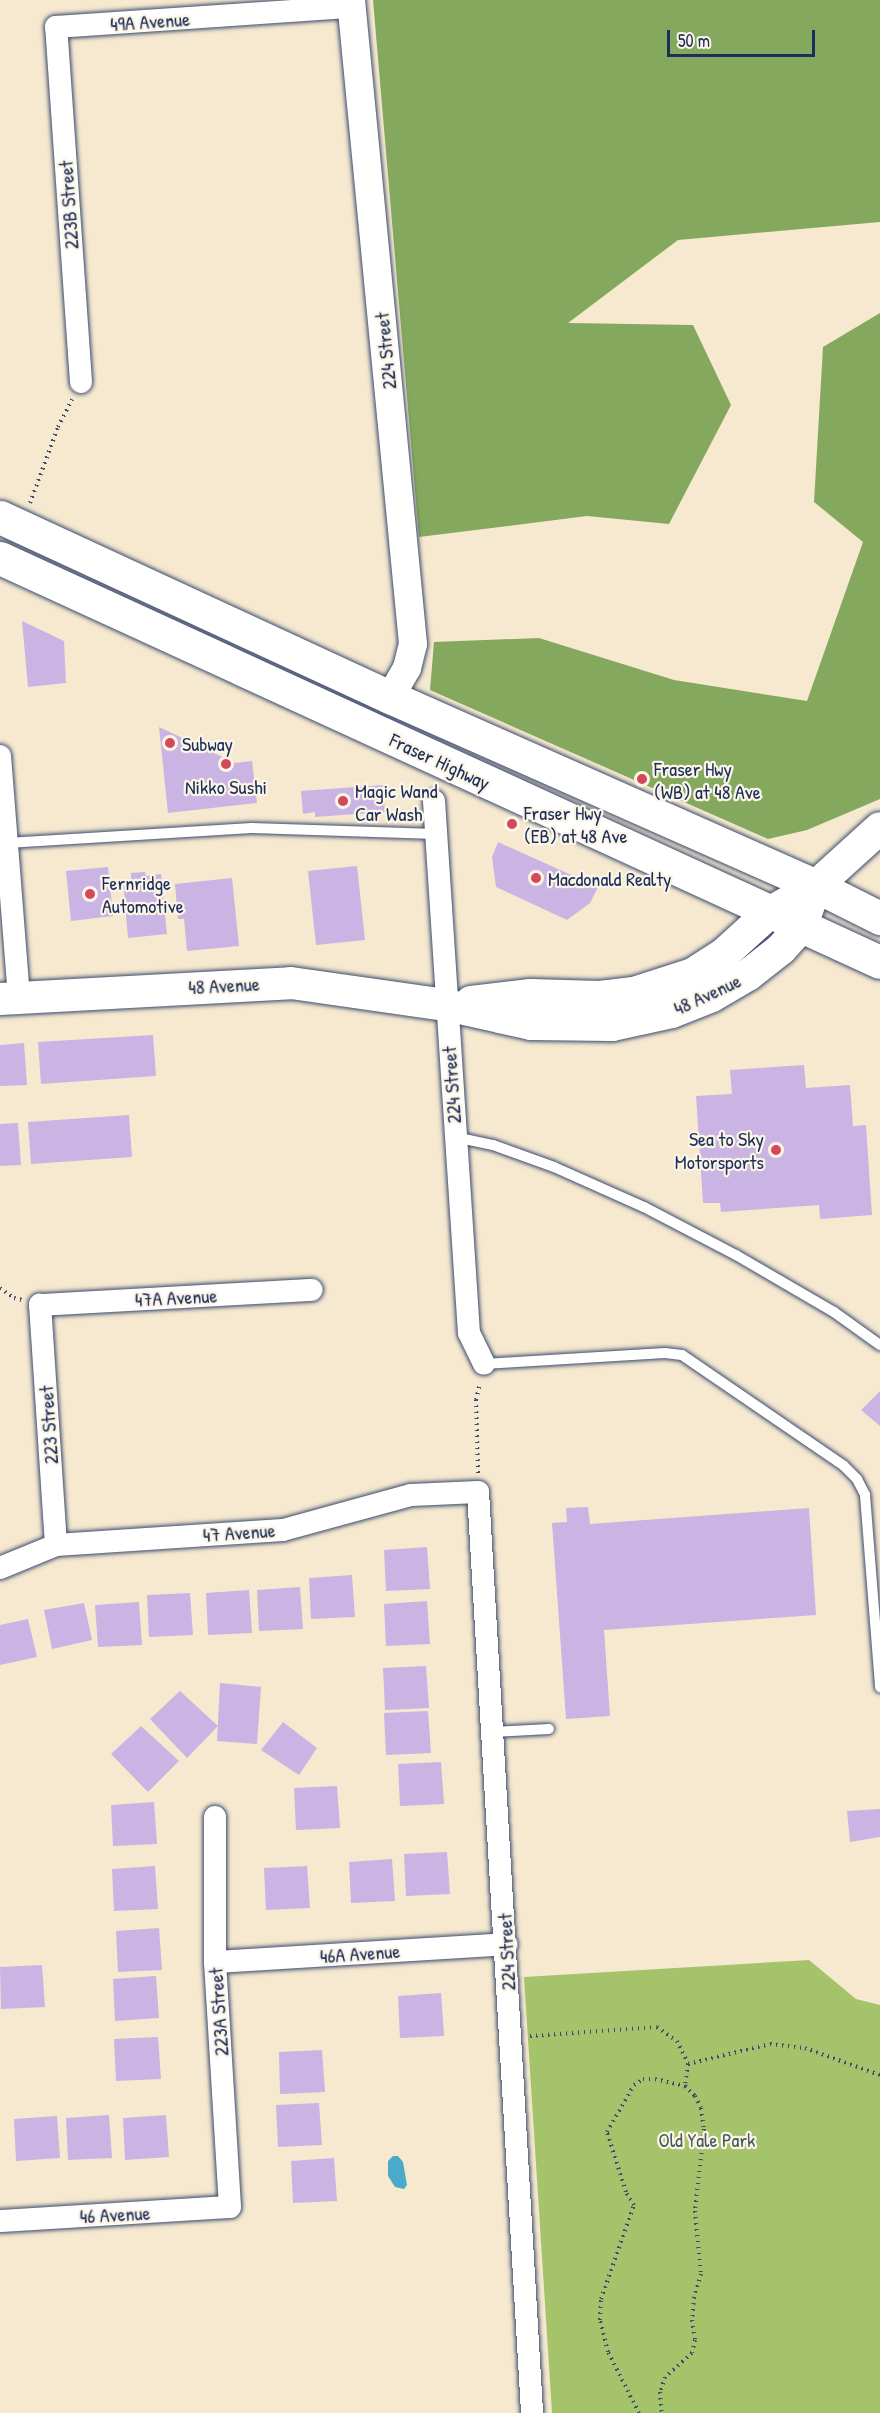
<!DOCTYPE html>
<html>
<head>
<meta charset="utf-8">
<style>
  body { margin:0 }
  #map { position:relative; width:880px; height:2413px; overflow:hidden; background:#f6e9d0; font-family:"Patrick Hand",sans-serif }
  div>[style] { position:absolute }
  .green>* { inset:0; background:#a5c36a }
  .forest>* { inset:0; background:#84a95e }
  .water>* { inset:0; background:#4aaac9 }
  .building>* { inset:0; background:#cab4e3 }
  .path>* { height:4px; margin-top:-2px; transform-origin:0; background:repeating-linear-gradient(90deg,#3c4b6f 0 1.5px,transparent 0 6px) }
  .roads { filter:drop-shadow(0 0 2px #3c4b6f) drop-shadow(0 0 2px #3c4b6f) }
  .service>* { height:10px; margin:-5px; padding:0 5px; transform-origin:5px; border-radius:5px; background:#fff }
  .minor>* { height:22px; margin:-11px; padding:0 11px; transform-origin:11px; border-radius:11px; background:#fff }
  .tertiary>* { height:28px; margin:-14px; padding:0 14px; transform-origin:14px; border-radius:14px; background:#fff }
  .secondary>* { height:32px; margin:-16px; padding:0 16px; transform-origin:16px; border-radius:16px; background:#fff }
  .primary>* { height:33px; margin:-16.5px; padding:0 16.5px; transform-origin:16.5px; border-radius:16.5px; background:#fff }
  .dots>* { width:16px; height:16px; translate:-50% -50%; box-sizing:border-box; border:3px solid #fcf5e5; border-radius:50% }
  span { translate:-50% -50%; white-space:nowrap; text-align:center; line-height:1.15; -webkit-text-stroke:4.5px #fcf5e5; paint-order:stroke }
  .street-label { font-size:20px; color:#1b2f5e }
  .poi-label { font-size:20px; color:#1b2f5e }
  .left { translate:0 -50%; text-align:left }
  .right { translate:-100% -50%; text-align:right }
  .park-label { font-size:20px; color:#445b62 }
  .scale { position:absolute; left:667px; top:30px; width:148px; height:27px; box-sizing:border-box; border:3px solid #1b2f5e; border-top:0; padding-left:8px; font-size:18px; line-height:21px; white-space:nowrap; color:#1b2f5e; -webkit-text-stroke:4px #fcf5e5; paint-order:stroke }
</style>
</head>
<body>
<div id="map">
  <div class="green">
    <i style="clip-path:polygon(809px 1960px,856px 1999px,880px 2005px,880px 2413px,552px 2413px,524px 1977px)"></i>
  </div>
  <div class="forest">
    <i style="clip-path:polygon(373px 0,880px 0,880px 222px,678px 240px,568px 323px,693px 325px,731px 405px,669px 524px,587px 516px,419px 537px)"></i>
    <i style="clip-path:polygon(880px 313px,880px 799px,807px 830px,768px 839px,430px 690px,434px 642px,539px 638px,674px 680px,807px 701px,863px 542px,814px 502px,823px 347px)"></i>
  </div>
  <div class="water">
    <i style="clip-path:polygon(393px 2156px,398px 2156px,403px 2162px,407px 2185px,404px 2189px,395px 2187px,388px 2176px,388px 2161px)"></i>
  </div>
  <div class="building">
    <i style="clip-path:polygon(22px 621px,64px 641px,66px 683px,28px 687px)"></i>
    <i style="clip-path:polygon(159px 727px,235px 763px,252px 761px,257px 803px,168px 813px)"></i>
    <i style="clip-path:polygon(383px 785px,385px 812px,315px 817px,315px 812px,303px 814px,301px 791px)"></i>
    <i style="clip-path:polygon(498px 842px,598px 887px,590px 903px,567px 920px,496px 887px,492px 857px)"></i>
    <i style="clip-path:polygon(357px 866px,365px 940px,316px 945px,308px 871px)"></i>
    <i style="clip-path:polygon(108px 867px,113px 916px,71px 921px,66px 871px)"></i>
    <i style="clip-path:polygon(145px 872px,146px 876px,161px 874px,167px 934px,128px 938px,123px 879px,131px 879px,131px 873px)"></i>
    <i style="clip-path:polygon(232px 878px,239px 946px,187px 951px,184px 919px,178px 919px,175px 884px)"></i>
    <i style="clip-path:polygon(153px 1035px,156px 1076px,41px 1084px,38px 1042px)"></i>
    <i style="clip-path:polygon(24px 1043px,27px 1085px,0 1086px,0 1045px)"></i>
    <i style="clip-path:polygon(804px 1065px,806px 1088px,850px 1085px,853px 1126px,866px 1125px,872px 1215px,820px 1219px,819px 1205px,721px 1212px,720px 1203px,703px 1203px,696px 1096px,732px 1094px,730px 1070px)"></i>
    <i style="clip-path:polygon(129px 1115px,132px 1157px,31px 1164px,28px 1122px)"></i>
    <i style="clip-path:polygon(18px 1123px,21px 1165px,0 1166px,0 1124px)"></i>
    <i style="clip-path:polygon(880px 1391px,880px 1426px,861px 1410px)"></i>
    <i style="clip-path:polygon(588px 1507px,590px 1524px,809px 1508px,816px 1615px,604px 1630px,610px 1716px,566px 1719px,552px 1523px,567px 1522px,566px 1508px)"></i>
    <i style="clip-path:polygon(427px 1547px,430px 1589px,386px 1591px,384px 1550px)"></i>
    <i style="clip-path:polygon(352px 1575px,355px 1617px,311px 1619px,309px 1578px)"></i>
    <i style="clip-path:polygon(300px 1587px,303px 1629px,259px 1631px,257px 1590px)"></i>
    <i style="clip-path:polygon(249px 1590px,252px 1633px,208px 1635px,206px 1593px)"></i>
    <i style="clip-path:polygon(190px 1593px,193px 1635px,149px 1637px,147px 1595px)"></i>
    <i style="clip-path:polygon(427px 1601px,430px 1644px,386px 1646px,384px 1604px)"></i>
    <i style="clip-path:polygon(139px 1602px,142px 1645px,98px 1647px,95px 1605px)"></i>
    <i style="clip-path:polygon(84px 1603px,92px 1640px,52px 1649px,44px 1610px)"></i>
    <i style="clip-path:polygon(28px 1619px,37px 1657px,0 1665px,0 1625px)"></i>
    <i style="clip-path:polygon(426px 1666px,429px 1708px,385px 1710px,383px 1668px)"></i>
    <i style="clip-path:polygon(220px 1683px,261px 1687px,257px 1744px,217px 1741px)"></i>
    <i style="clip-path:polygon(180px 1691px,218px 1726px,187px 1758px,150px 1719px)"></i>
    <i style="clip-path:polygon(428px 1711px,431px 1753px,386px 1755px,384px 1713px)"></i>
    <i style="clip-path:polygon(283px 1722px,317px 1748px,299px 1775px,261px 1750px)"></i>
    <i style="clip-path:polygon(141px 1726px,179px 1761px,148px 1792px,111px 1754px)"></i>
    <i style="clip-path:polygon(441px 1762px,444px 1804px,400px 1806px,398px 1764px)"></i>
    <i style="clip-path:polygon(337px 1786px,340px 1828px,296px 1830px,294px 1788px)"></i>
    <i style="clip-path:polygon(154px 1802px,157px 1844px,113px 1846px,111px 1805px)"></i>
    <i style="clip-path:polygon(880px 1809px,880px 1837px,850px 1842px,847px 1811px)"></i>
    <i style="clip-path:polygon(447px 1852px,450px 1894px,406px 1896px,404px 1854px)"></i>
    <i style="clip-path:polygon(392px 1859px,395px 1901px,351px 1903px,349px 1862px)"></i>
    <i style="clip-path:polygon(155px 1866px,158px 1909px,114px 1911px,112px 1869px)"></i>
    <i style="clip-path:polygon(307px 1866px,310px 1908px,266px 1910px,264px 1868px)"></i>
    <i style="clip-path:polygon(159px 1928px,162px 1970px,118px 1972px,116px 1931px)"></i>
    <i style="clip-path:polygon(42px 1965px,45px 2007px,1px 2009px,0 1967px)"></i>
    <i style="clip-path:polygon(156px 1976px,159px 2018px,115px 2021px,113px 1979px)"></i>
    <i style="clip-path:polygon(441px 1993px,444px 2036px,400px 2038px,398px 1996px)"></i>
    <i style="clip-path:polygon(158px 2037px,161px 2079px,116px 2081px,114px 2039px)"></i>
    <i style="clip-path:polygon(322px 2050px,325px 2092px,280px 2094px,279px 2052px)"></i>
    <i style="clip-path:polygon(319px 2103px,322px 2145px,278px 2147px,276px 2105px)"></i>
    <i style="clip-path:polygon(109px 2115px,112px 2158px,68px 2160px,66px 2118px)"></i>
    <i style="clip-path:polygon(166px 2115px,169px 2157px,125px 2160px,123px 2118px)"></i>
    <i style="clip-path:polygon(57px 2116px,60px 2158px,16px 2161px,14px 2119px)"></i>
    <i style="clip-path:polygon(334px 2158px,337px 2201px,293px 2203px,291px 2161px)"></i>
  </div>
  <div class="path">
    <i style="left:30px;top:503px;width:81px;rotate:-69.8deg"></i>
    <i style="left:58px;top:427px;width:31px;rotate:-63deg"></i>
    <i style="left:0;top:1288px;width:17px;rotate:36deg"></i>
    <i style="left:14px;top:1298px;width:9px;rotate:13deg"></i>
    <i style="left:478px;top:1473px;width:73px;rotate:-91.6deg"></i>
    <i style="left:476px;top:1400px;width:17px;rotate:-77deg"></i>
    <i style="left:530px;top:2036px;width:127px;rotate:-4.1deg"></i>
    <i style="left:657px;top:2027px;width:24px;rotate:35deg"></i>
    <i style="left:677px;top:2041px;width:25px;rotate:64deg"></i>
    <i style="left:688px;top:2064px;width:22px;rotate:98deg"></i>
    <i style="left:685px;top:2086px;width:14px;rotate:45deg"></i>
    <i style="left:695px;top:2096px;width:13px;rotate:63deg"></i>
    <i style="left:701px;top:2108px;width:21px;rotate:82deg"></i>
    <i style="left:704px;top:2129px;width:82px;rotate:96.3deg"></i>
    <i style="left:695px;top:2211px;width:63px;rotate:84.6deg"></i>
    <i style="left:701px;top:2274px;width:24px;rotate:107deg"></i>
    <i style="left:694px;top:2297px;width:23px;rotate:95deg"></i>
    <i style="left:692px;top:2320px;width:20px;rotate:81deg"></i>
    <i style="left:695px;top:2340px;width:13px;rotate:103deg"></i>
    <i style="left:692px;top:2353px;width:36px;rotate:138deg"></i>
    <i style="left:665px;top:2377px;width:16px;rotate:108deg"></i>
    <i style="left:660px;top:2392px;width:21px;rotate:85deg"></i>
    <i style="left:688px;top:2064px;width:84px;rotate:-13.7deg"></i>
    <i style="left:770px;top:2044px;width:35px;rotate:7deg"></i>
    <i style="left:805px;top:2048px;width:80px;rotate:19.8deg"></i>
    <i style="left:639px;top:2413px;width:68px;rotate:-116.9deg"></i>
    <i style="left:608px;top:2352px;width:33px;rotate:-104deg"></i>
    <i style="left:600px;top:2320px;width:21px;rotate:-87deg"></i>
    <i style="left:601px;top:2299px;width:100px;rotate:-70.7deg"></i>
    <i style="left:634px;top:2205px;width:15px;rotate:-122deg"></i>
    <i style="left:626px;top:2192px;width:63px;rotate:-107.6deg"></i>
    <i style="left:607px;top:2132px;width:54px;rotate:-60.1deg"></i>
    <i style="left:634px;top:2085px;width:11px;rotate:-34deg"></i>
    <i style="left:643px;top:2079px;width:12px"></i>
    <i style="left:655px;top:2079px;width:31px;rotate:13deg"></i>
  </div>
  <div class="roads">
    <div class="service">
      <i style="left:7px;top:843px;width:245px;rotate:-3.5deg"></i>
      <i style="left:252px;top:828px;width:184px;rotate:1.9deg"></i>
      <i style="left:455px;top:1137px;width:39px;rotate:12deg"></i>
      <i style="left:493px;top:1145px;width:65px;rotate:19.8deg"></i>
      <i style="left:554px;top:1167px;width:98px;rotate:24deg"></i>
      <i style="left:644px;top:1207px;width:104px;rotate:27.6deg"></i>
      <i style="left:736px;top:1255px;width:113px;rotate:30.2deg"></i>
      <i style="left:834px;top:1312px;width:57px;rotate:35.7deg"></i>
      <i style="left:484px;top:1364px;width:181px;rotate:-3.5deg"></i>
      <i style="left:665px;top:1353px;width:17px;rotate:7deg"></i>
      <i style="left:682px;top:1355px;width:196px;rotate:34.4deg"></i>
      <i style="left:844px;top:1466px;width:18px;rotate:45deg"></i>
      <i style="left:857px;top:1479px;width:18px;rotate:63deg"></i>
      <i style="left:865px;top:1495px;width:193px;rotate:85.5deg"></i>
      <i style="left:493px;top:1732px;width:56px;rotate:-3.1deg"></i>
    </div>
    <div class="minor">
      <i style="left:81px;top:382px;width:356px;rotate:-94deg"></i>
      <i style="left:56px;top:27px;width:296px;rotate:-3.9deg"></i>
      <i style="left:0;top:756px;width:242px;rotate:85.5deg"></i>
      <i style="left:434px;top:801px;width:533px;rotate:86.24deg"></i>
      <i style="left:469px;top:1333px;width:34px;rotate:64deg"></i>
      <i style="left:56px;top:1545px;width:241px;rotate:-93.8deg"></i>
      <i style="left:40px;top:1305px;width:272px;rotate:-3.2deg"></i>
      <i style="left:0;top:1568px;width:61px;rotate:-22.3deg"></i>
      <i style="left:56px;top:1545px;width:227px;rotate:-3.8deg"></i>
      <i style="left:283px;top:1530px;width:133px;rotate:-15.3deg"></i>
      <i style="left:411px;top:1495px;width:67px;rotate:-2.6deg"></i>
      <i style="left:478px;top:1492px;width:923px;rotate:86.64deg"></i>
      <i style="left:215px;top:1962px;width:292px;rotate:-3.5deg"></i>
      <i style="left:0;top:2221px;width:230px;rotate:-3.5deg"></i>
      <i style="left:230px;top:2207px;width:245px;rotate:-93.5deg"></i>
      <i style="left:215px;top:1962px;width:145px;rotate:-90deg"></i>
    </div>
    <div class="tertiary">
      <i style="left:351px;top:0;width:647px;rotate:84.5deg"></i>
      <i style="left:413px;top:644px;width:25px;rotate:104deg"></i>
      <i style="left:407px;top:668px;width:34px;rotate:120deg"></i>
    </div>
    <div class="secondary">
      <i style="left:0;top:999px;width:291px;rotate:-3.1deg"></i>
      <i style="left:291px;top:983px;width:157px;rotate:8.1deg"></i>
      <i style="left:446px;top:1005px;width:87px;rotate:12.6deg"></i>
      <i style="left:531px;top:1024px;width:81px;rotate:0.7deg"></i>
      <i style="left:612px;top:1025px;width:61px;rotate:-12.2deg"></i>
      <i style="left:672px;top:1012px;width:43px;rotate:-21.8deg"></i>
      <i style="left:712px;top:996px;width:42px;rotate:-30.3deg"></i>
      <i style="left:748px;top:975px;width:42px;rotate:-38.2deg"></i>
      <i style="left:781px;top:949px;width:30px;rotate:-48deg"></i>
      <i style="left:801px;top:927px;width:44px;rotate:-69.9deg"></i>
      <i style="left:471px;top:1002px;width:60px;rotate:-6.7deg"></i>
      <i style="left:531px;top:995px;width:69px;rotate:1.7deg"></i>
      <i style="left:600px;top:997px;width:34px;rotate:-7deg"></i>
      <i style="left:634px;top:993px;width:62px;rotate:-17.9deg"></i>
      <i style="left:693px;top:974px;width:38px;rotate:-33deg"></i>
      <i style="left:725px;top:953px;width:59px;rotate:-42.3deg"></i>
      <i style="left:769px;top:913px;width:54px;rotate:-29.9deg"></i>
      <i style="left:816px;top:886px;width:86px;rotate:-42.2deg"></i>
    </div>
    <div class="primary">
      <i style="left:0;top:517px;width:430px;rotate:24.8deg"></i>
      <i style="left:390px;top:697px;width:466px;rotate:23.9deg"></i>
      <i style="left:816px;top:886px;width:72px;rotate:26.6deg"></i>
      <i style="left:0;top:558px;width:968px;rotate:24.66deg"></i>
    </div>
  </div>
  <div class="dots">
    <i style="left:170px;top:743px;background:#d1495b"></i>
    <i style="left:226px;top:764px;background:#d1495b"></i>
    <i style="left:642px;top:779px;background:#d1495b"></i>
    <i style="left:343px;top:801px;background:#d1495b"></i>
    <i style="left:512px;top:824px;background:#d1495b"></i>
    <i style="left:536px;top:878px;background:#d1495b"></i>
    <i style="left:90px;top:894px;background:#d1495b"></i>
    <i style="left:776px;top:1150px;background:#d1495b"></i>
  </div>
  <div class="street-label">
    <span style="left:150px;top:21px;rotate:-4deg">49A Avenue</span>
    <span style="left:68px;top:205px;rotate:-94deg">223B Street</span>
    <span style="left:385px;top:351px;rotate:-96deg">224 Street</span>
    <span style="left:440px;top:761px;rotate:25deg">Fraser Highway</span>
    <span style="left:224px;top:985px;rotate:-3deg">48 Avenue</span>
    <span style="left:707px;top:994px;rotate:-25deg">48 Avenue</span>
    <span style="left:451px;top:1085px;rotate:-94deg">224 Street</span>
    <span style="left:176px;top:1297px;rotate:-3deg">47A Avenue</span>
    <span style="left:48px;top:1425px;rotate:-94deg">223 Street</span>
    <span style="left:239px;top:1532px;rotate:-4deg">47 Avenue</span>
    <span style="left:506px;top:1952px;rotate:-93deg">224 Street</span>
    <span style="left:360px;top:1953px;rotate:-4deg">46A Avenue</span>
    <span style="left:218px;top:2012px;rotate:-94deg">223A Street</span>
    <span style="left:115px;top:2214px;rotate:-3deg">46 Avenue</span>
  </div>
  <div class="poi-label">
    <span class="left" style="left:182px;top:743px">Subway</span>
    <span class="left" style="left:654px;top:780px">Fraser Hwy<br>(WB) at 48 Ave</span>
    <span style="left:226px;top:786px">Nikko Sushi</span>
    <span class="left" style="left:355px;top:802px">Magic Wand<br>Car Wash</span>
    <span class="left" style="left:524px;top:824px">Fraser Hwy<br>(EB) at 48 Ave</span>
    <span class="left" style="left:548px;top:878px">Macdonald Realty</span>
    <span class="left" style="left:102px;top:894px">Fernridge<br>Automotive</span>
    <span class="right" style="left:764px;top:1150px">Sea to Sky<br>Motorsports</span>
  </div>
  <div class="park-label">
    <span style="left:707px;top:2139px">Old Yale Park</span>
  </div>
  <div class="scale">50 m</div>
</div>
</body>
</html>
